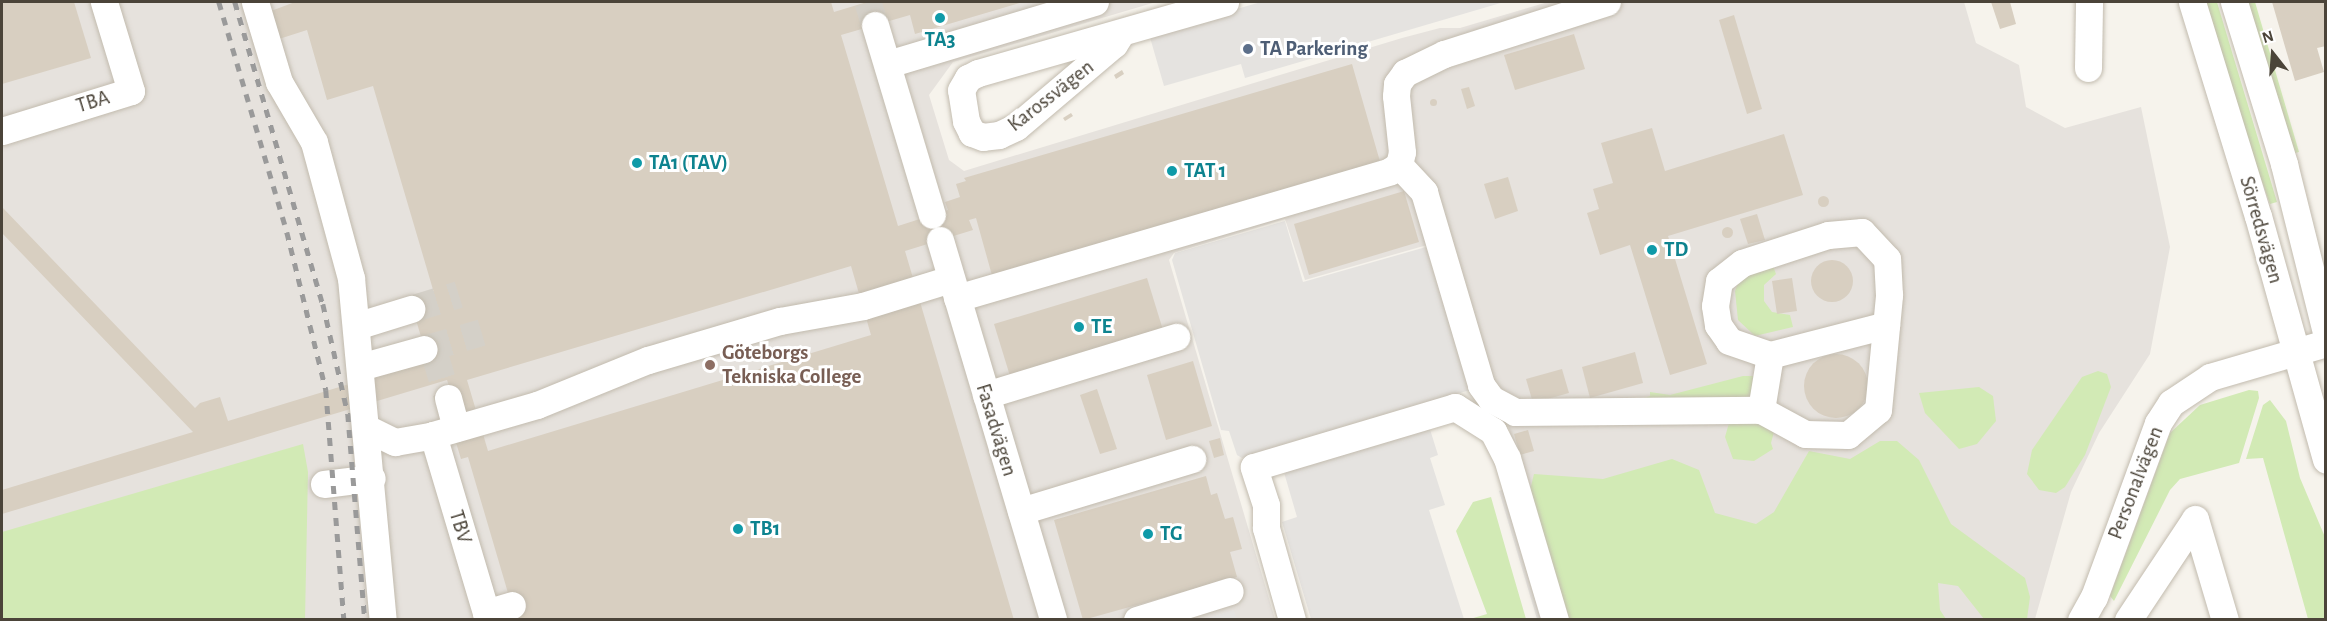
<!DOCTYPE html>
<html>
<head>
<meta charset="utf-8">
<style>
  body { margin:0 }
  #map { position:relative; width:2327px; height:621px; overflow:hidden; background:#f6f3ec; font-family:"Alegreya Sans",sans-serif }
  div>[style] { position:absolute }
  .industrial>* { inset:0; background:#e6e2dd }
  .green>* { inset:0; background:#d2eab5 }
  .parking>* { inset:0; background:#e5e3e0 }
  .building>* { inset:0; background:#d8cfc1 }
  .round { border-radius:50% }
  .minor-tunnel>* { height:27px; margin-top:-13.5px; transform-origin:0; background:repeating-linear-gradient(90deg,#d4d0c8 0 27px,transparent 0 41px) }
  .roads { filter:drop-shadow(0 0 2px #c2bbae) drop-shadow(0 0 2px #c2bbae) }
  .minor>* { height:27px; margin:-13.5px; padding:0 13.5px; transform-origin:13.5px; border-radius:13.5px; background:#fff }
  .rail>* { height:4.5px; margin-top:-2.25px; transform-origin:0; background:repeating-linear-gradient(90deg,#9a9a9a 0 8px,transparent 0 16px) }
  .dots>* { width:16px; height:16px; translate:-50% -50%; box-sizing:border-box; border:3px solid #fff; border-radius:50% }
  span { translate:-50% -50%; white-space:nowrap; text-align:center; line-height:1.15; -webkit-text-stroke:6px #fff; paint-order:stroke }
  .culture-label { font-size:21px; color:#0d838f; font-weight:700 }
  .left { translate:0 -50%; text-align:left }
  .service-label { font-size:21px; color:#4e5e75; font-weight:700 }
  .street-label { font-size:21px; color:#4b4439 }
  .education-label { font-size:21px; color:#785e54; font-weight:700 }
  .frame { position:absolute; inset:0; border:3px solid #4b4439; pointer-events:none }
  .north { position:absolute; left:2243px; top:24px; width:60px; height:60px; -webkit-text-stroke:4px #fff; paint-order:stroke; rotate:343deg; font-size:16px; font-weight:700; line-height:24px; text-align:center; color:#4b4439 }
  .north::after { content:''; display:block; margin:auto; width:21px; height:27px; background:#4b4439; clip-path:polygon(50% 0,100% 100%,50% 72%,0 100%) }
</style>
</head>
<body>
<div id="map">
  <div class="industrial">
    <i style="clip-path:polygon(2px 2px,1156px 2px,953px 62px,929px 95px,949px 160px,964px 171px,1402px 38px,1440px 28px,1460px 28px,1548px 2px,1964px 2px,1976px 43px,2019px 65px,2026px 107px,2065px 128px,2141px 107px,2170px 247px,2150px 354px,2099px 433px,2071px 492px,2035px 619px,1563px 619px,1506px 418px,1472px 395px,1427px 245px,1305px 280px,1285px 219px,1174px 253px,1169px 260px,1275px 619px,2px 619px)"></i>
  </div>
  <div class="green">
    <i style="clip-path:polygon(2198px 2px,2217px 2px,2277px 202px,2270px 204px)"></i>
    <i style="clip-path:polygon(2242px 2px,2255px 2px,2299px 152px,2295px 153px)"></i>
    <i style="clip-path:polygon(1772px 263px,1776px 274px,1764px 285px,1764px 301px,1772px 312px,1790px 315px,1793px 327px,1755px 336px,1738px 320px,1735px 291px,1741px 275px)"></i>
    <i style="clip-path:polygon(2098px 371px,2107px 374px,2111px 387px,2085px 455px,2065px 487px,2056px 493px,2039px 490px,2027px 474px,2032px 450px,2082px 377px)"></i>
    <i style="clip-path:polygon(1743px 376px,1755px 376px,1752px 398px,1644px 398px,1650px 396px,1650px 392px,1670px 395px)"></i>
    <i style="clip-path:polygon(1979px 387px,1993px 396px,1996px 421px,1977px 444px,1959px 449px,1925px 413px,1919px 393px)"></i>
    <i style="clip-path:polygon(2249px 390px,2258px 391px,2259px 398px,2239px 463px,2180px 479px,2170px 490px,2114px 601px,2110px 596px,2170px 433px,2200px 405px)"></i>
    <i style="clip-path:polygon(2270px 400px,2286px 421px,2300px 478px,2325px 537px,2325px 619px,2308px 619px,2263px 458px,2246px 459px,2263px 405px)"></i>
    <i style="clip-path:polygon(1731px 416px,1775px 428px,1771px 443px,1773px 449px,1754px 461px,1733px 459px,1725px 437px)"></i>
    <i style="clip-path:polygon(1880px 441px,1897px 441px,1919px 460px,1951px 524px,2025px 578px,2030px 597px,2027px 619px,1984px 619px,1958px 586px,1938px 583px,1940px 610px,1946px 619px,1569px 619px,1530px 490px,1534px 474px,1603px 479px,1672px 459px,1699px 470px,1715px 513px,1756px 524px,1774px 512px,1809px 451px,1850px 459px)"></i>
    <i style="clip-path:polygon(303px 444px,308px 472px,305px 619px,2px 619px,2px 532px)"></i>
    <i style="clip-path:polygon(1491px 497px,1510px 564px,1526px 619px,1470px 619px,1487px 614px,1456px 531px,1473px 502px)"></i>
  </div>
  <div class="parking">
    <i style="clip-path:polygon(1261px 2px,1504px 2px,1245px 78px,1241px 64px,1164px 86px,1149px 34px)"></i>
    <i style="clip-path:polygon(1285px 221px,1303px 282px,1426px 247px,1470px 390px,1242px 458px,1237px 455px,1229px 431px,1221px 430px,1172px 260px,1175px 253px)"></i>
    <i style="clip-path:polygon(1429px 426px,1438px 455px,1430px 458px,1445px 505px,1429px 510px,1464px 619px,1311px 619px,1282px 522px,1297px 517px,1283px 469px)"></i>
    <i style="clip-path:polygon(1511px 487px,1551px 619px,1537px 619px,1499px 491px)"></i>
    <i style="clip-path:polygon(1234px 610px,1237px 619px,1204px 619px)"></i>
  </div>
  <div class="building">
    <i style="clip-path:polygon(2px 2px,74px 2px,91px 58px,2px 84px)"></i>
    <i style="clip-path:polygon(evenodd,295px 2px,831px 2px,834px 12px,867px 2px,1023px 2px,915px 34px,910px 15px,841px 35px,898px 226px,948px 210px,945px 202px,960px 197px,956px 184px,966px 181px,964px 178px,1352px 64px,1381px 165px,993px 279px,976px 218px,969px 220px,973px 230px,905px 251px,1014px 620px,516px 620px,468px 457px,461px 459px,440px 390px,449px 386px,447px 380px,2px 514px,2px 490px,193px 432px,2px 233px,2px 207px,195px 408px,200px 403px,220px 397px,228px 421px,428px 360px,410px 300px,434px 293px,373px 86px,327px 100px,307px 30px,279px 39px,271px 11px,295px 2px,851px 266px,871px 335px,488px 451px,467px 380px,851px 266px)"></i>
    <i style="clip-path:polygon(1991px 2px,2010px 2px,2016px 24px,2000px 29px)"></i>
    <i style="clip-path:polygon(2272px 2px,2326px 2px,2326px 46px,2317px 48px,2324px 72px,2295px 81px)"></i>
    <i style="clip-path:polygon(1734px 15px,1762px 109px,1747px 114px,1719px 20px)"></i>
    <i style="clip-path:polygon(1574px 34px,1585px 69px,1515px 90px,1504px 55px)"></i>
    <i style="clip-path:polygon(1122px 70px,1124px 74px,1116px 79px,1114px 75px)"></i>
    <i style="clip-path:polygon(1469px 87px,1475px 106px,1467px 109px,1461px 89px)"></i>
    <i class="round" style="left:1429.5px;top:98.5px;width:7px;height:7px"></i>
    <i style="clip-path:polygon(1071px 113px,1073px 116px,1065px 121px,1063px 118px)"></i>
    <i style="clip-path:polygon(1652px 128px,1665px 171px,1784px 134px,1803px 195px,1668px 236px,1707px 364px,1670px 375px,1630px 245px,1600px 255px,1587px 213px,1599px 209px,1593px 189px,1613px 183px,1601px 143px)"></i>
    <i style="clip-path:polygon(1508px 177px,1518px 211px,1495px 219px,1484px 184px)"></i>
    <i style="clip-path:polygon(1404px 191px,1419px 242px,1309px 275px,1294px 224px)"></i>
    <i class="round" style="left:1817.5px;top:195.5px;width:11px;height:11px"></i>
    <i style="clip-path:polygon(1757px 214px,1765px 240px,1748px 244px,1740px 219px)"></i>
    <i class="round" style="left:1721.5px;top:226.5px;width:11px;height:11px"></i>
    <i class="round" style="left:1811px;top:260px;width:42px;height:42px"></i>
    <i style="clip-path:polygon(1147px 278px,1163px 330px,1010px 376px,994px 324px)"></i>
    <i style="clip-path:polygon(1792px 278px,1797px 311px,1777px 314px,1772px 281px)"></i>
    <i style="clip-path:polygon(1635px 352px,1643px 383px,1590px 398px,1582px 367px)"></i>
    <i class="round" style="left:1804px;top:354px;width:64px;height:64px"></i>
    <i style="clip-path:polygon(1193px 361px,1212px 426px,1166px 440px,1147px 375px)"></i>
    <i style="clip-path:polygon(1562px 369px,1569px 393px,1533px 403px,1526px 379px)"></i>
    <i style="clip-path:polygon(1097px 389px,1117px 449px,1100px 454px,1080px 395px)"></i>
    <i style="clip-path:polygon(1528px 430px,1534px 451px,1520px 455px,1514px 434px)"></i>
    <i style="clip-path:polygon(1220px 438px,1224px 455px,1214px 458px,1209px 441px)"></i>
    <i style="clip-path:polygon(1206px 476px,1211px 495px,1217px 493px,1225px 519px,1233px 517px,1242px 549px,1230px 552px,1237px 577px,1083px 620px,1054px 520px)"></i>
  </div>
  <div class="minor-tunnel">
    <i style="left:868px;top:2px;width:24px;rotate:73deg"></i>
    <i style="left:411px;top:309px;width:50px;rotate:-17.4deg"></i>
    <i style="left:424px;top:349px;width:60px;rotate:-16.3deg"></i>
    <i style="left:434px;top:352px;width:48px;rotate:73.1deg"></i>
  </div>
  <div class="roads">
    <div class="minor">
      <i style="left:255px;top:2px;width:84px;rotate:73.3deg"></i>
      <i style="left:279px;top:82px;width:69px;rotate:59.7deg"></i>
      <i style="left:314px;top:142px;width:141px;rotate:74.8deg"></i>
      <i style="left:351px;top:278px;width:343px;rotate:84.7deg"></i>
      <i style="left:2192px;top:2px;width:224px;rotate:72.9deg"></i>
      <i style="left:2258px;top:216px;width:253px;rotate:74.4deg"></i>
      <i style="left:2234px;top:2px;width:170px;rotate:72.8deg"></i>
      <i style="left:2284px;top:164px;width:174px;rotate:76deg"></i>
      <i style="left:875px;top:25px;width:198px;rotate:73.3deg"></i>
      <i style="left:1121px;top:33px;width:13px;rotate:122deg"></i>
      <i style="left:1114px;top:44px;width:128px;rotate:139.7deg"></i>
      <i style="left:1016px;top:127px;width:19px;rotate:155deg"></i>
      <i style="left:999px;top:135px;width:16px;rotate:173deg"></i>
      <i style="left:983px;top:137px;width:12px;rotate:-160deg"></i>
      <i style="left:972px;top:133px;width:13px;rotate:-117deg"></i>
      <i style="left:966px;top:121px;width:31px;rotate:-99deg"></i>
      <i style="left:961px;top:90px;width:14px;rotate:-60deg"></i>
      <i style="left:968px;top:78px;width:11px;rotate:-27deg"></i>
      <i style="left:978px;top:73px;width:257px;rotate:-16deg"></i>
      <i style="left:888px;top:64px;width:216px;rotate:-16.7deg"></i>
      <i style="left:2088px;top:68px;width:66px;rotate:-89.1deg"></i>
      <i style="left:2px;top:131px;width:135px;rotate:-17.2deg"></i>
      <i style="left:131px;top:91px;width:93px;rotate:-106.9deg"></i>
      <i style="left:1399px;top:165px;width:37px;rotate:47deg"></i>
      <i style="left:1424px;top:192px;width:201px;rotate:73.5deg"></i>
      <i style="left:1481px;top:385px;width:17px;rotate:54deg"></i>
      <i style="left:1491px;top:399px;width:27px;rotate:28deg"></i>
      <i style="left:1515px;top:412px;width:246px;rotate:-0.5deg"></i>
      <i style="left:1761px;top:410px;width:50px;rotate:28.6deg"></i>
      <i style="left:1805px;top:434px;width:43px;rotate:1.3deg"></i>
      <i style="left:1848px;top:435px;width:39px;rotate:-40deg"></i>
      <i style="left:1878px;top:410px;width:116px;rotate:-84.5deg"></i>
      <i style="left:1889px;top:295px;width:36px;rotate:-93deg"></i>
      <i style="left:1887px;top:259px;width:37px;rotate:-133deg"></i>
      <i style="left:1862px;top:232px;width:34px;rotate:175deg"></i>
      <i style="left:1828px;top:235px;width:90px;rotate:162deg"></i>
      <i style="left:1742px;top:263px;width:29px;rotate:142deg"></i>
      <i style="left:1719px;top:281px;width:25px;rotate:99deg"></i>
      <i style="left:1715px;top:306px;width:19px;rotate:81deg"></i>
      <i style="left:1718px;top:325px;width:19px;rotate:55deg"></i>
      <i style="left:1729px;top:341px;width:43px;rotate:18.9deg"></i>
      <i style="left:1770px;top:355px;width:56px;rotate:99.3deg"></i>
      <i style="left:940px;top:240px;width:396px;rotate:73.4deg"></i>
      <i style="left:957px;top:298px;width:451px;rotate:-16.3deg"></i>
      <i style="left:1390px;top:171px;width:11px;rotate:-34deg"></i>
      <i style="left:1399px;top:165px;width:13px;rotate:-77deg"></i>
      <i style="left:1402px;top:152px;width:56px;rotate:-96.1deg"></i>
      <i style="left:1396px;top:96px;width:12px;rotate:-85deg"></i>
      <i style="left:1397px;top:84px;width:14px;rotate:-54deg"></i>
      <i style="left:1405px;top:73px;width:43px;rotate:-26deg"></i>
      <i style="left:1444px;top:54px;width:171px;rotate:-17.7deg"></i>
      <i style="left:356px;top:326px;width:58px;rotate:-17.2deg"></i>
      <i style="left:1770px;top:355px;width:120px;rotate:-14.5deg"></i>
      <i style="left:360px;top:367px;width:66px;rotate:-15.7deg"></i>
      <i style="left:986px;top:395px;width:199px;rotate:-17deg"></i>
      <i style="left:448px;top:398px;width:31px;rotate:75deg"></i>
      <i style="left:368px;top:429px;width:30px;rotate:26deg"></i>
      <i style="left:395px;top:442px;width:39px;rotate:-10deg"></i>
      <i style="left:433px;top:435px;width:108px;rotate:-16.1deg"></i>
      <i style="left:537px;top:405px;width:120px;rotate:-22.1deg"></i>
      <i style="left:648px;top:360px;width:138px;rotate:-16.5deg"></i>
      <i style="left:780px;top:321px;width:84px;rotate:-10.2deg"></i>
      <i style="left:863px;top:306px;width:92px;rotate:-17.1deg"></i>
      <i style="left:433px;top:435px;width:193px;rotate:73.4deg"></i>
      <i style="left:324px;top:484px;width:48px;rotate:-7.1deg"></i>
      <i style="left:1021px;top:511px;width:179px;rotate:-16.9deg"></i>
      <i style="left:2195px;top:519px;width:105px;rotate:73.5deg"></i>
      <i style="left:486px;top:613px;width:27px;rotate:-17deg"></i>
      <i style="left:1137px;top:620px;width:97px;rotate:-17.3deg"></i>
      <i style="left:1292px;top:620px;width:96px;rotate:-105.8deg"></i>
      <i style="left:1266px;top:528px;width:23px;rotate:-90deg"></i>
      <i style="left:1266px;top:505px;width:40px;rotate:-108deg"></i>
      <i style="left:1254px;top:467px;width:210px;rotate:-16.6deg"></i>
      <i style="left:1455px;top:407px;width:45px;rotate:32.3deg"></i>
      <i style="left:1493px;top:431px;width:30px;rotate:63deg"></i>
      <i style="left:1507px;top:458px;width:169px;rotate:73.5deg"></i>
      <i style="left:2081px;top:620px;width:26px;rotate:-61deg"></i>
      <i style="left:2094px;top:597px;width:185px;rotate:-69.8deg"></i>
      <i style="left:2158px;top:423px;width:24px;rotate:-57deg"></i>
      <i style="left:2171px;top:403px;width:47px;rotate:-33.7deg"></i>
      <i style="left:2210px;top:377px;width:121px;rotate:-16.3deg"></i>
      <i style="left:2128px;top:620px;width:121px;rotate:-56.4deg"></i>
    </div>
  </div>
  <div class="rail">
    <i style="left:219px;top:2px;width:240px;rotate:73.5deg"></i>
    <i style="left:287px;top:232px;width:163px;rotate:76.1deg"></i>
    <i style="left:326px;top:390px;width:231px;rotate:85.5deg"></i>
    <i style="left:235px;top:2px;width:315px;rotate:73.8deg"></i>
    <i style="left:323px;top:304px;width:113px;rotate:77.2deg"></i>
    <i style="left:348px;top:414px;width:207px;rotate:85.3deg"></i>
  </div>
  <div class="dots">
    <i style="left:940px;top:18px;background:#0f9aa8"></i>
    <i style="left:1248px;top:49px;background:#5c6f8a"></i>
    <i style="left:637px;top:163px;background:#0f9aa8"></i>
    <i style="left:1172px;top:171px;background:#0f9aa8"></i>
    <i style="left:1652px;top:250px;background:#0f9aa8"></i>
    <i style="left:1079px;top:327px;background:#0f9aa8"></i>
    <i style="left:710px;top:365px;background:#8d6e63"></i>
    <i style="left:738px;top:529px;background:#0f9aa8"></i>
    <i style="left:1148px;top:534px;background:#0f9aa8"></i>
  </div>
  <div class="culture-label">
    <span style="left:940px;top:40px">TA3</span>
    <span class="left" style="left:649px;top:163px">TA1 (TAV)</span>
    <span class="left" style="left:1184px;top:171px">TAT 1</span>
    <span class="left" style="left:1664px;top:250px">TD</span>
    <span class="left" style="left:1091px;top:327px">TE</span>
    <span class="left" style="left:750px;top:529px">TB1</span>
    <span class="left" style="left:1160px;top:534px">TG</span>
  </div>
  <div class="service-label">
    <span class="left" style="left:1260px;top:49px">TA Parkering</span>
  </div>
  <div class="street-label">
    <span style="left:1051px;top:96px;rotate:-38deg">Karossvägen</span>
    <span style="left:93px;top:102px;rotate:-17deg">TBA</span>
    <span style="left:2261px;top:230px;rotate:74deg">Sörredsvägen</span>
    <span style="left:996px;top:430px;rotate:73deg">Fasadvägen</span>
    <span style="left:2136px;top:483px;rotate:-69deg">Personalvägen</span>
    <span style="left:460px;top:527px;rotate:73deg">TBV</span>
  </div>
  <div class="education-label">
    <span class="left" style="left:722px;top:365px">Göteborgs<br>Tekniska College</span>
  </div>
  <div class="frame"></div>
  <div class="north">N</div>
</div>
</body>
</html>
